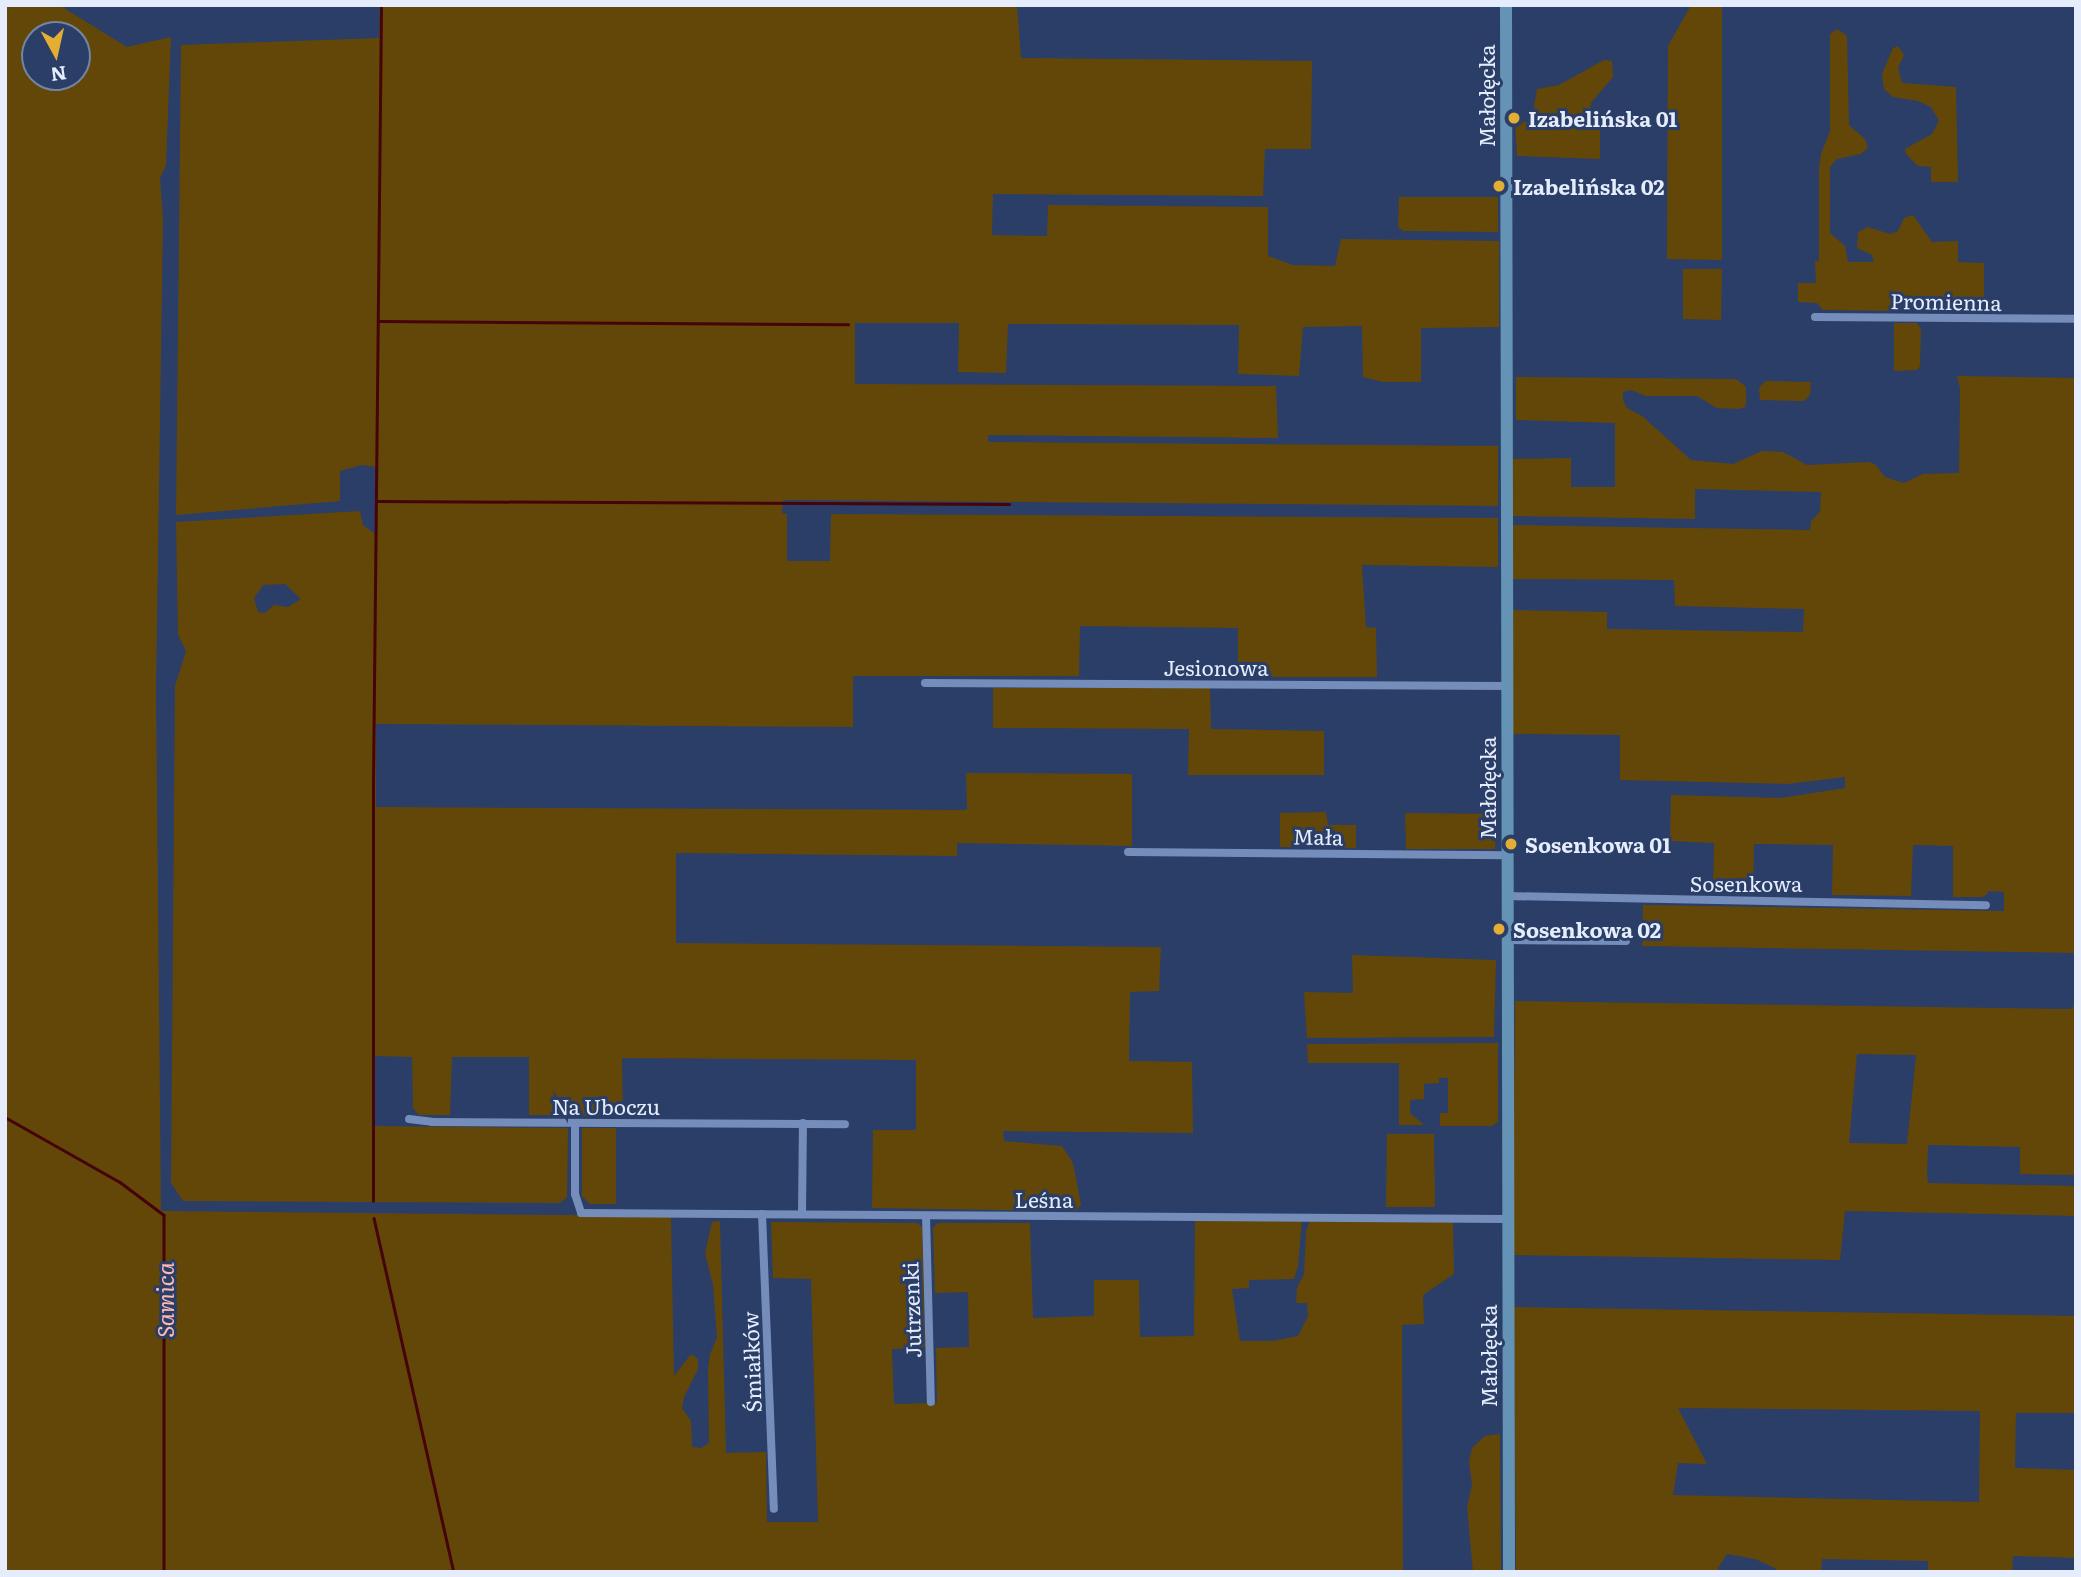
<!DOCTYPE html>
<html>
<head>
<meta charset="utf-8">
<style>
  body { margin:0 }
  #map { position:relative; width:2081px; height:1577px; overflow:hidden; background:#2a3e67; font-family:Literata,serif }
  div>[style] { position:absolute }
  .green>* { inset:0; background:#624709 }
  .stream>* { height:2.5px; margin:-1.25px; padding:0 1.25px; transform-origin:1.25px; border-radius:1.25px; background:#47030a }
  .street>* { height:8px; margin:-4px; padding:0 4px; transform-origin:4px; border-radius:4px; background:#758dbb }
  .secondary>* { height:12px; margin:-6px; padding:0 6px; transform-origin:6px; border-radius:6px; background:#6493b6 }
  .dots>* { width:19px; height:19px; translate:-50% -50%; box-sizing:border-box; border:4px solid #2a3e67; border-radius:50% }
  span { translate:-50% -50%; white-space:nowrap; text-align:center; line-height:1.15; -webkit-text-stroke:6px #2a3e67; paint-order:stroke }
  .street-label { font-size:21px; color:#e5edfc }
  .poi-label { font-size:21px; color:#e5edfc; font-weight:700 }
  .left { translate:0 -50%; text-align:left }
  .water-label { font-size:23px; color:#fdbbb6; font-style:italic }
  .frame { position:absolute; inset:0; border:7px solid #e5edfc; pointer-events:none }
  .north { position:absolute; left:21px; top:21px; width:70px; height:70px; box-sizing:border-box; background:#2a3e67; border:2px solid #7584a3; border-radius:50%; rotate:172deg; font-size:19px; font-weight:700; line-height:28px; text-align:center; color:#e5edfc }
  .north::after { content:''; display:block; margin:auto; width:24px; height:32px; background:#e4ae35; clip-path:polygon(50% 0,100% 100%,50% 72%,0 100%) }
</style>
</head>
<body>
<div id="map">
  <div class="green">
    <i style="clip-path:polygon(evenodd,5px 5px,59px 5px,127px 47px,171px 37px,166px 165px,160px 178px,163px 219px,156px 690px,161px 1211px,671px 1216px,674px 1376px,691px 1354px,698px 1359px,698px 1369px,684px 1397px,682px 1408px,691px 1421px,692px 1447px,701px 1448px,709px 1443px,708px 1370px,710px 1354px,717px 1337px,713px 1285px,705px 1253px,712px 1222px,720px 1221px,726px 1453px,766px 1452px,767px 1522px,818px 1522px,811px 1279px,773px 1278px,771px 1222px,917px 1223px,922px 1227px,925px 1347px,892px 1349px,894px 1404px,937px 1403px,936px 1348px,969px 1347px,968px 1292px,935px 1293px,933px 1228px,938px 1223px,1030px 1223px,1033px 1318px,1094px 1316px,1094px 1280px,1139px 1280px,1140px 1337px,1194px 1336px,1195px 1221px,1302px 1220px,1298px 1266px,1294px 1279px,1249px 1280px,1249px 1288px,1232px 1289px,1240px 1341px,1272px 1341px,1298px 1336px,1308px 1316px,1307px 1303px,1296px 1303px,1297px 1288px,1304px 1274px,1306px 1231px,1310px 1221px,1453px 1222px,1454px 1274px,1423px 1295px,1424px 1324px,1402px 1325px,1403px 1572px,5px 1572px,5px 5px,35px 35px,77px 35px,77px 77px,35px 77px,35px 35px)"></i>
    <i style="clip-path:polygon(evenodd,380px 5px,1017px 5px,1021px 58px,1312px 61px,1311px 149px,1265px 149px,1263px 196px,993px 194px,992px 235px,1047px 236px,1048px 205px,1268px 207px,1268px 256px,1293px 265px,1335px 266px,1341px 239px,1499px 241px,1499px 327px,1421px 328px,1421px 382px,1383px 382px,1363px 377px,1362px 326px,1303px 327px,1299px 376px,1238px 374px,1239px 325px,1008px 324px,1006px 373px,958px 372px,959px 323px,855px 323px,855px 384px,1276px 386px,1278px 438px,988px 435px,988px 442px,1498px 446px,1498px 506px,783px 500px,782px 513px,787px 514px,787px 561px,830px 561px,831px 514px,1498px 518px,1498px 567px,1362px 565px,1366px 627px,1376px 628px,1377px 677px,1238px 677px,1238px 628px,1080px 626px,1079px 676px,853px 676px,853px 727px,376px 724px,376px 807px,967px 810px,966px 773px,1132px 774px,1132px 846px,957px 843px,957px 856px,676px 853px,676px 943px,1161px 947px,1159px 991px,1130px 992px,1129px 1061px,1192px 1062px,1193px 1133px,1003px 1131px,1004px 1141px,1062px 1146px,1073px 1163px,1081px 1205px,1075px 1211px,872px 1208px,873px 1130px,916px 1130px,916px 1060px,622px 1058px,623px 1116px,529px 1115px,529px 1057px,452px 1057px,450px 1115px,419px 1115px,413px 1108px,412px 1057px,375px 1056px,375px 1126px,568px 1128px,567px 1197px,560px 1203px,183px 1201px,171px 1183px,175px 686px,186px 651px,178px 635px,176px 522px,360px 511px,363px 525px,375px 534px,376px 499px,376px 467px,362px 465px,340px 471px,340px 501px,176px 515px,181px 45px,379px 38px,380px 5px,285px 584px,301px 599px,288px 607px,274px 605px,265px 613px,258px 612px,254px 598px,263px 585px,285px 584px)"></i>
    <i style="clip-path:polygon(1691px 5px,1722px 7px,1722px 260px,1667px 259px,1668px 46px)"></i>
    <i style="clip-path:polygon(1837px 29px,1847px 36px,1849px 125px,1865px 139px,1868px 148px,1861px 154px,1837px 159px,1830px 167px,1830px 233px,1845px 246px,1848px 262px,1874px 262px,1872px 255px,1857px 248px,1858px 232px,1868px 227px,1890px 234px,1898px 231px,1904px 218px,1913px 215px,1932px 242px,1958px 241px,1958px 262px,1984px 263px,1984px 312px,1823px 310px,1817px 303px,1798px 302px,1798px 283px,1816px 283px,1815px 261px,1819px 261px,1819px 168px,1821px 154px,1830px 131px,1830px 34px)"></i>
    <i style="clip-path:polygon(1898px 46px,1904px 55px,1898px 68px,1902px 83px,1956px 87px,1958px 182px,1931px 182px,1931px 167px,1918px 166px,1906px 154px,1905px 149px,1932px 134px,1939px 121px,1931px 107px,1918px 101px,1893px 97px,1884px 89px,1882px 74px,1893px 48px)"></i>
    <i style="clip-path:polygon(1604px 60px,1612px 61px,1613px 77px,1591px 103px,1589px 113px,1588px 123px,1600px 123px,1600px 159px,1517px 156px,1515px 122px,1537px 122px,1534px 106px,1537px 89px,1559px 85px)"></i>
    <i style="clip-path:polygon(1399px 197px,1498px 197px,1498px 232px,1403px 231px,1398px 227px)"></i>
    <i style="clip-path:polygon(1683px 269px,1722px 269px,1721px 320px,1683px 319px)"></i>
    <i style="clip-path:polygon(1894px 323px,1917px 323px,1921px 329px,1920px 366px,1917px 370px,1894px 371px)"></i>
    <i style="clip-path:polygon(1957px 376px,2076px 378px,2076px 953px,1642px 946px,1643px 905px,2004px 911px,2004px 892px,1989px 891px,1984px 897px,1953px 897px,1953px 846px,1913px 845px,1911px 896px,1832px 895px,1833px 845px,1754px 844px,1753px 894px,1713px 893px,1714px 843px,1670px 841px,1671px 795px,1781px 798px,1845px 788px,1845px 777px,1788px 784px,1620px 780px,1620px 735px,1512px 734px,1512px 610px,1607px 612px,1607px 629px,1803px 632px,1804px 609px,1675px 606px,1674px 580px,1512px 579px,1512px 525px,1810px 530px,1811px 521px,1820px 512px,1821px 492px,1695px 489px,1695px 519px,1512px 516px,1513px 459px,1571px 458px,1571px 487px,1615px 487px,1615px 423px,1516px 420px,1516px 377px,1736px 379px,1746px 387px,1746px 403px,1745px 407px,1738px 409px,1717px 408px,1697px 396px,1646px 396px,1631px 390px,1623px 392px,1623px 400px,1627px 408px,1642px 416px,1691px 460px,1733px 464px,1762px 451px,1783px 452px,1807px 465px,1869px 462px,1876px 465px,1885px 477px,1904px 483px,1923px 474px,1959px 473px,1960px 388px)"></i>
    <i style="clip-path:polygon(1765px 381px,1811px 382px,1810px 395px,1804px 401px,1798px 401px,1760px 400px,1759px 388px)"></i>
    <i style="clip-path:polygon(993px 688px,1210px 688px,1211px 729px,1324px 731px,1324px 775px,1188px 775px,1189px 729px,993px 728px)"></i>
    <i style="clip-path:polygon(1326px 812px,1328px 825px,1356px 825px,1356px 848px,1280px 847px,1280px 813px)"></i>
    <i style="clip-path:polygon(1405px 813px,1497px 814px,1495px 849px,1406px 849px)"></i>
    <i style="clip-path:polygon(1352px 955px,1496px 960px,1494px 1037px,1307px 1038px,1304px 992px,1353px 993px)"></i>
    <i style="clip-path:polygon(evenodd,1515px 1001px,2071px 1009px,2076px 1004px,2076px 1175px,2020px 1174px,2020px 1147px,1928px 1145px,1927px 1172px,1928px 1183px,2076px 1186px,2076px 1216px,1845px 1211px,1840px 1260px,1513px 1255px,1515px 1001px,1857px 1054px,1916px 1055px,1907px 1144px,1849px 1143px,1857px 1054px)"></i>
    <i style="clip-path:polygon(1498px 1043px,1498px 1122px,1492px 1126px,1440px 1126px,1440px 1113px,1448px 1113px,1448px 1078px,1439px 1078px,1439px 1083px,1424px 1084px,1424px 1099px,1410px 1100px,1410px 1113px,1424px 1125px,1399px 1125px,1399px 1063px,1308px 1063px,1307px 1044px)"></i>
    <i style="clip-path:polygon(582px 1128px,616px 1128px,616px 1204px,590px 1204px,582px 1196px)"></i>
    <i style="clip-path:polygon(1387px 1134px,1434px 1134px,1435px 1207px,1386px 1207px)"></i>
    <i style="clip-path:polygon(evenodd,1514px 1307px,2076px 1316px,2076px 1413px,2016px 1413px,2015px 1468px,2076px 1470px,2076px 1558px,2013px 1556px,2012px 1572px,1928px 1572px,1928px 1561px,1822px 1559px,1821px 1572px,1777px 1572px,1775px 1568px,1755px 1559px,1727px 1554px,1718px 1568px,1719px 1572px,1516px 1572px,1514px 1307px,1678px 1408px,1980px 1411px,1979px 1502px,1673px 1495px,1678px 1463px,1707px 1464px,1678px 1408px)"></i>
    <i style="clip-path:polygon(1500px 1434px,1501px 1572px,1473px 1572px,1467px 1507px,1472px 1485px,1469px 1461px,1472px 1448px,1485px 1436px)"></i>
  </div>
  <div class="stream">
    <i style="left:379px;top:321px;width:469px;rotate:0.4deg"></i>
    <i style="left:377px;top:501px;width:632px;rotate:0.27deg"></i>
    <i style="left:5px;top:1117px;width:132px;rotate:29.5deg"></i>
    <i style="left:120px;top:1182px;width:55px;rotate:36.9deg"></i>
    <i style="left:164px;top:1215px;width:357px;rotate:90deg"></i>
    <i style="left:373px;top:1201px;width:418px;rotate:-90deg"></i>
    <i style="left:373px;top:783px;width:778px;rotate:-89.41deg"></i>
    <i style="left:374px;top:1218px;width:363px;rotate:77.3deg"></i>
  </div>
  <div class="street">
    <i style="left:1815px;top:317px;width:261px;rotate:0.4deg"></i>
    <i style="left:925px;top:683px;width:582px;rotate:0.3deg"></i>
    <i style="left:1128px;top:852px;width:379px;rotate:0.5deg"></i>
    <i style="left:1506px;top:896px;width:480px;rotate:1.1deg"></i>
    <i style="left:1506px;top:940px;width:120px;rotate:0.5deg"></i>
    <i style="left:409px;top:1119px;width:23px;rotate:7deg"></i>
    <i style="left:432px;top:1122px;width:413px;rotate:0.3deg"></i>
    <i style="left:575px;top:1123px;width:71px;rotate:90deg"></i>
    <i style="left:575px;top:1194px;width:20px;rotate:72deg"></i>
    <i style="left:581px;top:1213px;width:925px;rotate:0.37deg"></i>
    <i style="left:762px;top:1214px;width:295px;rotate:87.7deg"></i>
    <i style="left:802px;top:1214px;width:91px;rotate:-89.4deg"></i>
    <i style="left:926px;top:1216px;width:186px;rotate:88.5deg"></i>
  </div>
  <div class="secondary">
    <i style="left:1506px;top:5px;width:1567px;rotate:89.89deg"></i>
  </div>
  <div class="dots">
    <i style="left:1514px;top:118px;background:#e4ae35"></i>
    <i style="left:1499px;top:186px;background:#e4ae35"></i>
    <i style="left:1511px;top:844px;background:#e4ae35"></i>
    <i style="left:1499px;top:929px;background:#e4ae35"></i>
  </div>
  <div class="street-label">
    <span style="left:1486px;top:96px;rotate:-90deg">Małołęcka</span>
    <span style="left:1946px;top:301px;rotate:1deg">Promienna</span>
    <span style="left:1216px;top:667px">Jesionowa</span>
    <span style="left:1487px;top:788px;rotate:-90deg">Małołęcka</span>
    <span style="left:1318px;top:836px;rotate:1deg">Mała</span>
    <span style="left:1746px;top:883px">Sosenkowa</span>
    <span style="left:606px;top:1106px">Na Uboczu</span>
    <span style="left:1044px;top:1199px">Leśna</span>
    <span style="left:911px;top:1310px;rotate:-92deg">Jutrzenki</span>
    <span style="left:1488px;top:1356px;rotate:-90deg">Małołęcka</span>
    <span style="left:751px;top:1362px;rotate:-92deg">Śmiałków</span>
  </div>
  <div class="poi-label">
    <span class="left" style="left:1528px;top:118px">Izabelińska 01</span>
    <span class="left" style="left:1513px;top:186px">Izabelińska 02</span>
    <span class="left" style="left:1525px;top:844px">Sosenkowa 01</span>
    <span class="left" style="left:1513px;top:929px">Sosenkowa 02</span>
  </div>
  <div class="water-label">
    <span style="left:164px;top:1300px;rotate:-90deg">Samica</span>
  </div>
  <div class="frame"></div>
  <div class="north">N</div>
</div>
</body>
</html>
